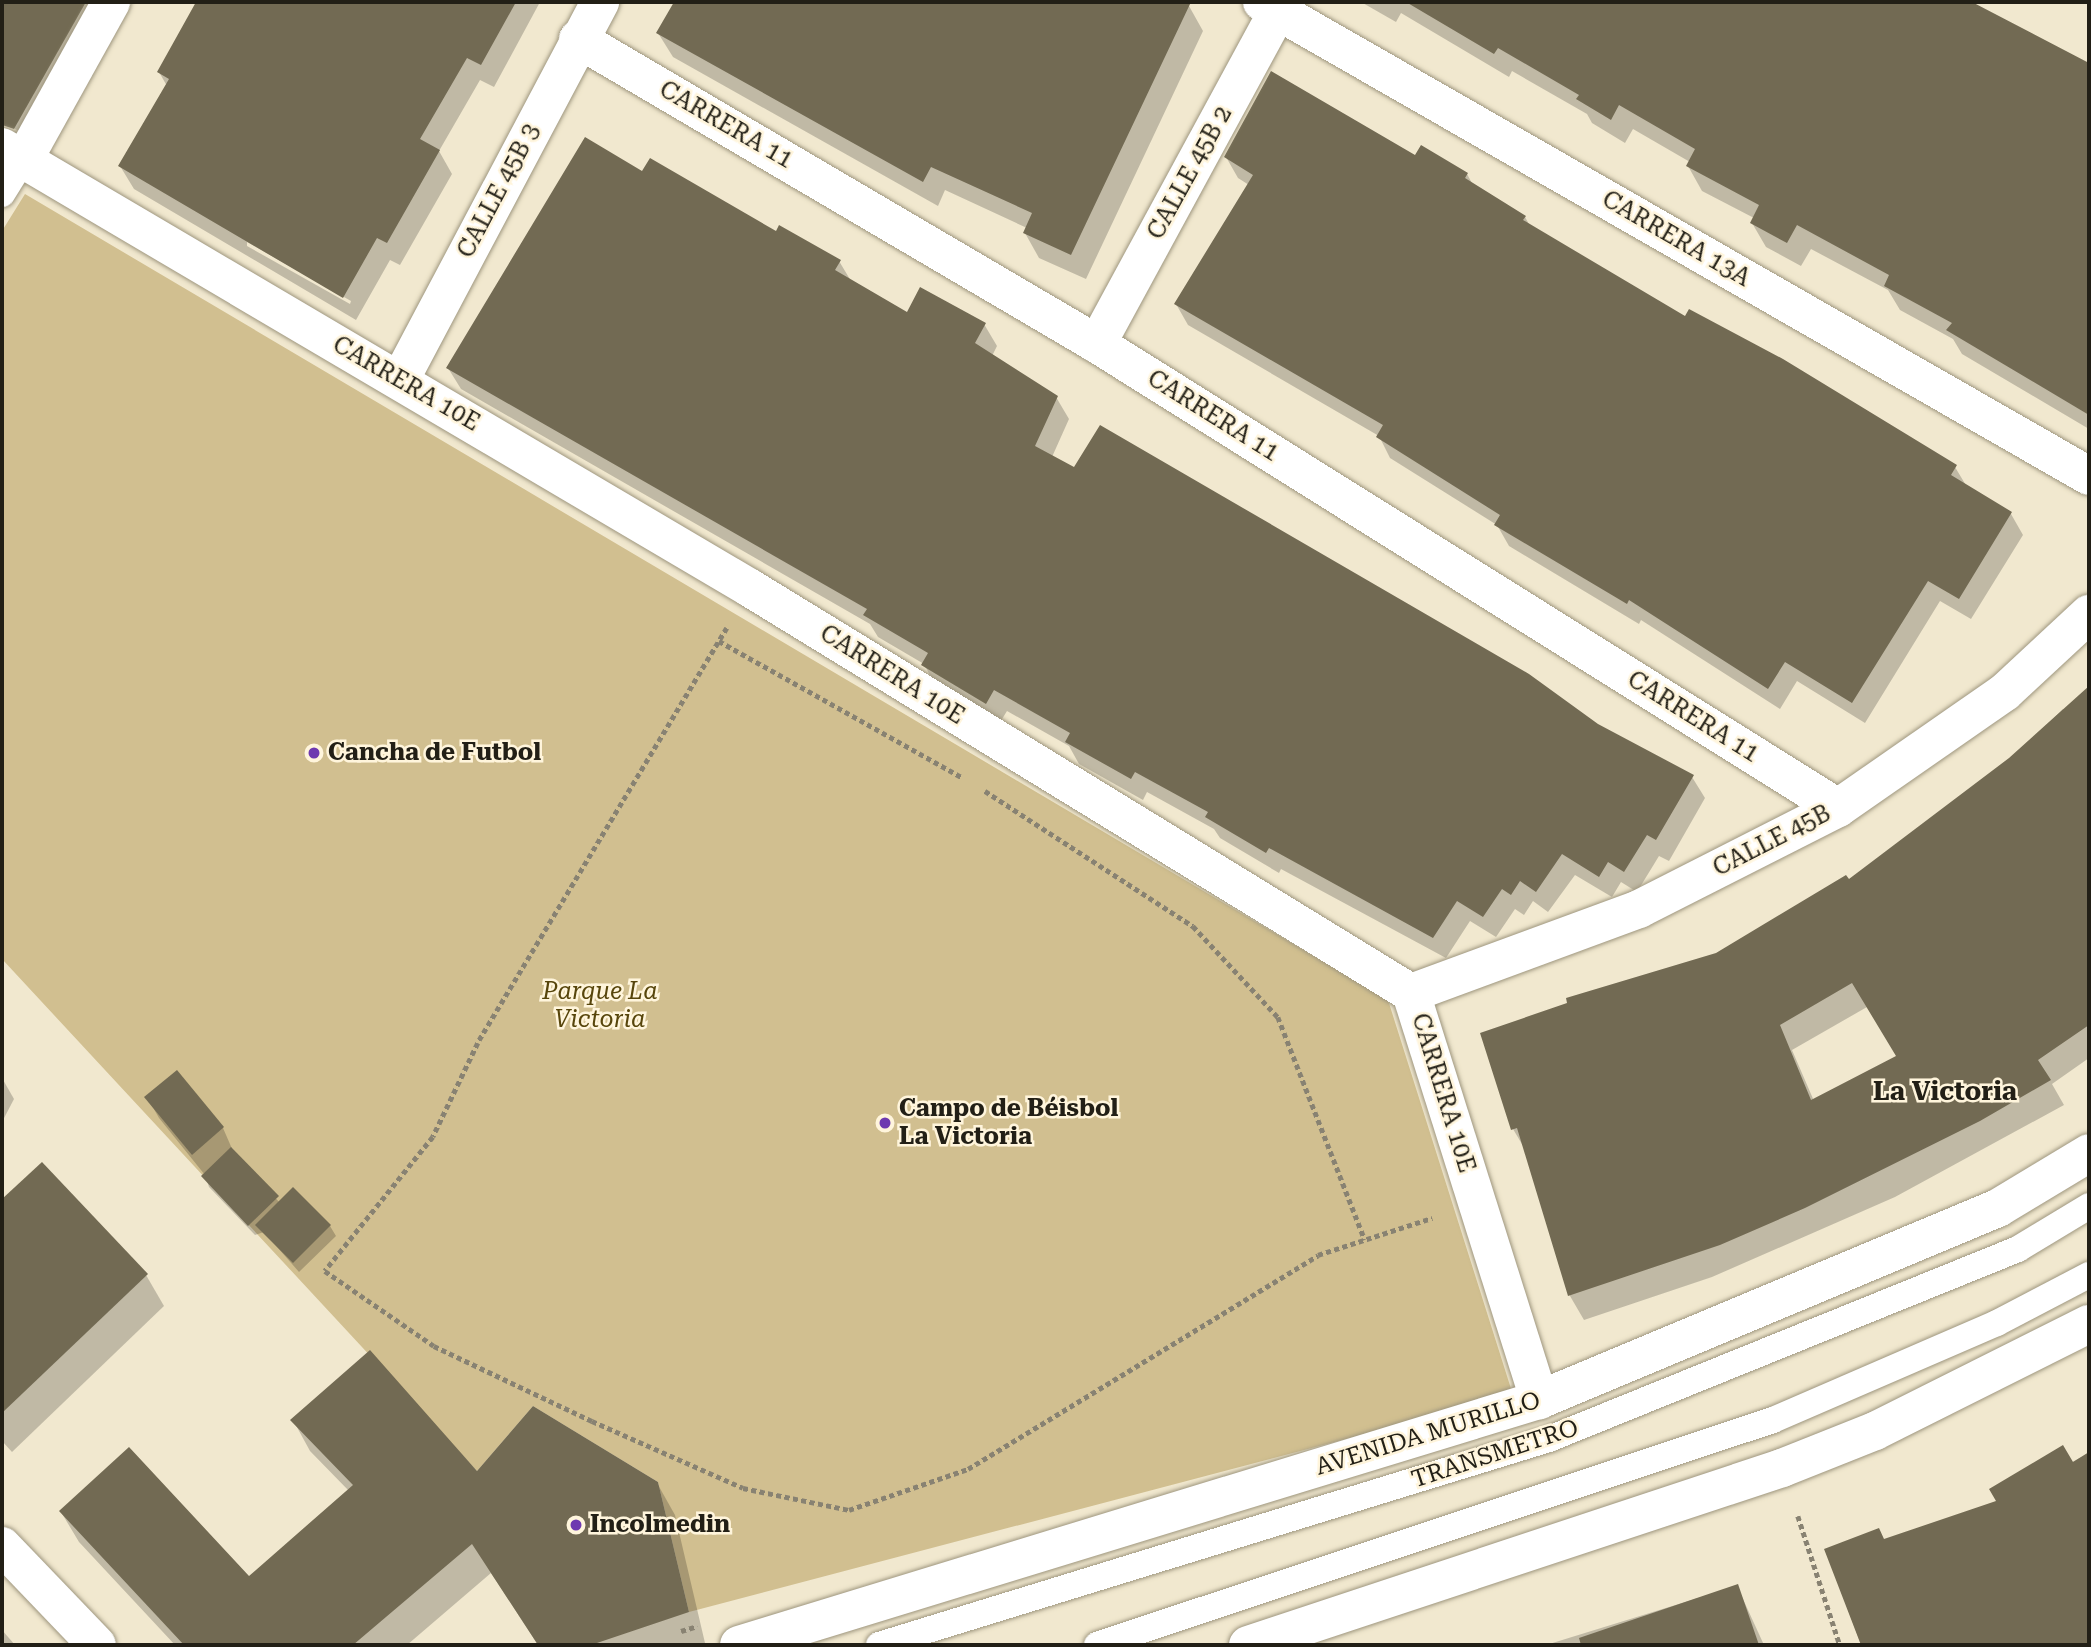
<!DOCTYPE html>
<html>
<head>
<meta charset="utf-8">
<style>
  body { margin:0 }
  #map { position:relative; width:2091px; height:1647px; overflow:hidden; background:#f1e8cf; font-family:"Roboto Serif",serif }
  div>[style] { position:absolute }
  .green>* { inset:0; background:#d1bf90 }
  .shadow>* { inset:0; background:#0003 }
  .building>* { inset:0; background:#726a53 }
  .path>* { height:4.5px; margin-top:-2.25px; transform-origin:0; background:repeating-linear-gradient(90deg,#888272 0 5px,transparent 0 8.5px) }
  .roads { filter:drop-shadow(0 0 2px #9e967e) drop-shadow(0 0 2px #9e967e) }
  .service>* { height:26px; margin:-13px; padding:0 13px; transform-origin:13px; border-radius:13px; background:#fff }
  .minor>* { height:38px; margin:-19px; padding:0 19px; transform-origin:19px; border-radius:19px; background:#fff }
  .primary>* { height:38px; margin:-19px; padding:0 19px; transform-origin:19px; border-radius:19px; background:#fff }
  .dots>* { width:19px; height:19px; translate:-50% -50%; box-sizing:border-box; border:4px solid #fff5dc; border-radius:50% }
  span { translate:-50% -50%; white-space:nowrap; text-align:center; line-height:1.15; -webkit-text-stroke:5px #fff5dc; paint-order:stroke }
  .street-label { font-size:24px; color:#221f16 }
  .poi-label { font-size:24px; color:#221f16; font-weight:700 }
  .left { translate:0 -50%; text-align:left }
  .park-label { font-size:24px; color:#57450b; font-style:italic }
  .neighbourhood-label { font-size:26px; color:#221f16; font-weight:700 }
  .frame { position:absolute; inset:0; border:4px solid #221f16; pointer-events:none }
</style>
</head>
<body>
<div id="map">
  <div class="green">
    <i style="clip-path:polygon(25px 194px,1388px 1000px,1513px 1395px,689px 1612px,658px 1482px,533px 1406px,477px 1471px,2px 959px,2px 231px)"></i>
  </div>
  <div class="shadow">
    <i style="clip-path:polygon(2px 2px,107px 2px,32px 139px,2px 121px)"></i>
    <i style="clip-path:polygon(evenodd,201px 2px,540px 2px,494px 87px,480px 80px,439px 151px,452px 174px,400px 265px,390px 260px,356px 320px,134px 189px,120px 166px,167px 86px,159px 72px,201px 2px,247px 242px,351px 301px,350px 304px,247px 246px,247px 242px)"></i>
    <i style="clip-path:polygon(676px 2px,1180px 2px,1189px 6px,1203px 31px,1086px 279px,1039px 258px,1025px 233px,1027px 228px,945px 190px,938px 206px,673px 57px,658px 33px)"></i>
    <i style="clip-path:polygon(1361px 2px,1970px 2px,2089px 65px,2089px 429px,1962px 354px,1953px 339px,1900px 310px,1888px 290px,1811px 249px,1801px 266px,1766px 247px,1752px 223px,1754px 218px,1702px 191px,1688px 166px,1690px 162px,1633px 129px,1625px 143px,1592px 123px,1587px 114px,1512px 71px,1509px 77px,1401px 13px,1396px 22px)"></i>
    <i style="clip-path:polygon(1226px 157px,1416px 158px,1467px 174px,1473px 185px,1525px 217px,1530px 226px,1685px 318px,1955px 467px,1967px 487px,2011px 514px,2023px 535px,1971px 619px,1940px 601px,1865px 723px,1797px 681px,1780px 709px,1641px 620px,1639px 624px,1509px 546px,1497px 525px,1390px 458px,1379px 436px,1188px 325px,1176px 304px,1249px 185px,1238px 178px)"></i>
    <i style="clip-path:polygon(643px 173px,839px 261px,851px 281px,908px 314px,984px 324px,997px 346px,992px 356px,1056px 397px,1069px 419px,1052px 457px,1692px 777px,1705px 798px,1669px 861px,1659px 856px,1637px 892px,1621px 882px,1612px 897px,1575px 875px,1548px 912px,1533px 901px,1524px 915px,1515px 909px,1496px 937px,1470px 921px,1446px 958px,1281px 869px,1279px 873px,1220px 838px,1214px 829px,1147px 792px,1143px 800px,1079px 764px,1069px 746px,1007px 711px,999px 724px,936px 687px,924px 664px,878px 637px,870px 624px,461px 389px,448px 368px)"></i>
    <i style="clip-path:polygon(evenodd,2089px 692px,2089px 1058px,2052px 1084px,2064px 1105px,1895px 1197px,1712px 1277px,1584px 1320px,1570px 1296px,1526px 1151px,1513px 1129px,1716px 955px,1849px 882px,2010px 760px,2063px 709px,2066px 712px,2089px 692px,1867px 1007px,1898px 1057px,1814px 1101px,1792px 1050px,1867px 1007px)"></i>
    <i style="clip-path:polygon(176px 1073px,223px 1128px,233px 1151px,280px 1203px,293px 1190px,330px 1226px,336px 1236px,299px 1272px,264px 1232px,255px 1235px,209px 1187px,205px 1175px,159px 1118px,147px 1097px)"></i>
    <i style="clip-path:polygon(2px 1078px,14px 1099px,2px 1122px)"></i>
    <i style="clip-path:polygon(42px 1164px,146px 1275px,164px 1306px,12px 1452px,2px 1441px,2px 1203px)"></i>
    <i style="clip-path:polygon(293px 1420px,477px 1474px,657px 1483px,675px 1515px,705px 1643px,538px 1645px,491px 1573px,407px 1645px,175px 1645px,79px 1542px,61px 1512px,249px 1578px,349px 1491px,310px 1451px)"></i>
    <i style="clip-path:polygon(2089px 1453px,2089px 1645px,1861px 1645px,1826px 1550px,1884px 1540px,1998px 1502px)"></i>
    <i style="clip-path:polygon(1737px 1586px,1764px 1645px,1546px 1645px)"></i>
    <i style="clip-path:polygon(2px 1630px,15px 1645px,2px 1645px)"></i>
  </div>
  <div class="building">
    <i style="clip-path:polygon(2px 2px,86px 2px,14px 129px,2px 125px)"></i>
    <i style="clip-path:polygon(196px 2px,516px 2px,481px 65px,467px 58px,420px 139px,440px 150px,387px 243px,377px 238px,343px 298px,118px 166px,169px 79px,157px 72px)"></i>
    <i style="clip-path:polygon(674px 2px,1191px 2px,1071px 255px,1023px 233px,1032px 213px,931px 167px,923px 182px,656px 33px)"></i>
    <i style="clip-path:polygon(1406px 2px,1972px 2px,2089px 63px,2089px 415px,1946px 330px,1952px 323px,1884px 286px,1889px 275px,1797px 225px,1787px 243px,1750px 223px,1759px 205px,1686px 166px,1695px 149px,1619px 105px,1611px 120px,1576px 99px,1579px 95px,1498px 48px,1494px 54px)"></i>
    <i style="clip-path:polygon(1271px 71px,1415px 155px,1421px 145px,1468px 173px,1465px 178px,1526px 216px,1523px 220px,1685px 316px,1689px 309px,1783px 359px,1957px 465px,1951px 475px,2012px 512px,1959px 599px,1928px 581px,1852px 703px,1785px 662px,1768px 689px,1629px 600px,1627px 604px,1494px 525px,1500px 515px,1376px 437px,1383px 425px,1174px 304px,1253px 175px,1224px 157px)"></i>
    <i style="clip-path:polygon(585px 137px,642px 171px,650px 158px,776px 231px,779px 225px,841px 260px,835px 270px,907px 312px,920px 287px,986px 323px,975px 343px,1058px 396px,1035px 446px,1074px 467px,1100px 425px,1529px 674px,1598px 724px,1694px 775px,1656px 840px,1647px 835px,1624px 872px,1608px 862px,1599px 877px,1562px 854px,1536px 892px,1520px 881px,1511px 895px,1502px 889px,1483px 917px,1457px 901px,1433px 938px,1269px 848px,1266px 853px,1205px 817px,1208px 812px,1135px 772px,1131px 779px,1065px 742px,1070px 733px,994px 690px,986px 704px,921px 665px,928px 653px,863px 615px,867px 609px,446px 368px)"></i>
    <i style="clip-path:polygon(evenodd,2089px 686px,2089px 1025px,2038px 1060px,2051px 1080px,1980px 1121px,1805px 1208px,1720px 1245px,1568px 1296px,1517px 1128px,1511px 1130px,1480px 1033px,1567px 1003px,1566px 998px,1716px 953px,1846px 875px,1849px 879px,2009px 758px,2089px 686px,1852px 983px,1896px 1056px,1811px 1100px,1780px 1025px,1852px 983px)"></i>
    <i style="clip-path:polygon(177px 1070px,224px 1127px,192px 1155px,144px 1097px)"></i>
    <i style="clip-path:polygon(231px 1147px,279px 1196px,248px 1226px,201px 1176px)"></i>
    <i style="clip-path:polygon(42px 1162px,148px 1274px,2px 1413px,2px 1199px)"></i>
    <i style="clip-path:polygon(293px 1187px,331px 1225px,293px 1263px,255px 1225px)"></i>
    <i style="clip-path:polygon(370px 1350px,477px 1471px,533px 1406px,658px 1482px,689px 1612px,591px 1645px,538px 1645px,472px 1544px,353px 1645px,184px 1645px,59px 1511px,129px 1447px,249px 1576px,353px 1485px,290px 1420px)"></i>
    <i style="clip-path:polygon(2063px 1445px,2073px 1462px,2089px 1452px,2089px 1645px,1861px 1645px,1824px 1549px,1879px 1528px,1884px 1539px,1996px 1501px,1989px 1489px)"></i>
    <i style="clip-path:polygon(1738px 1584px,1759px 1645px,1581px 1645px,1579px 1638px)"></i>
  </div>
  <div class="path">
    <i style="left:727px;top:628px;width:484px;rotate:121deg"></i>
    <i style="left:478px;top:1043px;width:104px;rotate:115.6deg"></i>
    <i style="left:433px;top:1137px;width:172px;rotate:128.9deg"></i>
    <i style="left:325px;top:1271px;width:132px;rotate:34.5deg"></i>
    <i style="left:434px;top:1346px;width:175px;rotate:25.4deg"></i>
    <i style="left:592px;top:1421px;width:165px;rotate:23.9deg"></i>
    <i style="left:743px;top:1488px;width:108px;rotate:11.7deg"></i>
    <i style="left:849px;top:1510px;width:126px;rotate:-19deg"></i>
    <i style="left:968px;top:1469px;width:410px;rotate:-31.4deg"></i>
    <i style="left:1318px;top:1255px;width:120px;rotate:-18deg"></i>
    <i style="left:719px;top:641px;width:280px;rotate:29.3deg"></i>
    <i style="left:985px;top:791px;width:248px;rotate:33deg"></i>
    <i style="left:1193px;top:926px;width:125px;rotate:47deg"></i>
    <i style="left:1278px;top:1017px;width:239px;rotate:68.7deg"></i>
    <i style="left:1798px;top:1516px;width:136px;rotate:72deg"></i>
    <i style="left:681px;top:1631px;width:17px;rotate:-17deg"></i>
  </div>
  <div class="roads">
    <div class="service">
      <i style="left:2px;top:194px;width:39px;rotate:-58deg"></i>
      <i style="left:879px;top:1645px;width:701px;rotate:-17.09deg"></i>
      <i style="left:1549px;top:1439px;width:506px;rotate:-22.05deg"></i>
      <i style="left:2018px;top:1249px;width:83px;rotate:-31.2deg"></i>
      <i style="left:1097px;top:1645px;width:712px;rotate:-18.41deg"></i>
      <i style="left:1773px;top:1420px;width:244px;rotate:-23.4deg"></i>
      <i style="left:1997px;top:1323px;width:104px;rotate:-27.6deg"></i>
    </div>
    <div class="minor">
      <i style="left:1262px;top:2px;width:953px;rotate:29.82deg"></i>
      <i style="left:578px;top:39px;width:602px;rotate:30.44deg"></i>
      <i style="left:1097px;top:344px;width:874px;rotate:32.05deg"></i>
      <i style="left:2px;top:147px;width:868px;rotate:30.52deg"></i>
      <i style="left:750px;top:588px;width:775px;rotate:31.5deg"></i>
      <i style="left:1411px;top:993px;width:427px;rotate:72.5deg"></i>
      <i style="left:23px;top:161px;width:182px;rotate:-61deg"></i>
      <i style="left:1097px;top:344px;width:389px;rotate:-61.5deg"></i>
      <i style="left:400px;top:380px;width:428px;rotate:-62.1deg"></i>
      <i style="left:1411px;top:993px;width:243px;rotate:-20.2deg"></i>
      <i style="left:1639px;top:909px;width:223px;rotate:-26.9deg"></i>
      <i style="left:1838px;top:808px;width:203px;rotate:-34.8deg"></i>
      <i style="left:2005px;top:692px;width:115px;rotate:-42.9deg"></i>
      <i style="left:2px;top:1546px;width:137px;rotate:46.2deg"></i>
    </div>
    <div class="primary">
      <i style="left:739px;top:1645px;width:837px;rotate:-17.03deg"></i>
      <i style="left:1539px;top:1400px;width:498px;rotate:-22.7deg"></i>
      <i style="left:1998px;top:1208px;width:106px;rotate:-31.1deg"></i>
      <i style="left:1248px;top:1645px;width:563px;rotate:-18.34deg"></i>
      <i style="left:1782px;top:1468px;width:100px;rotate:-21.7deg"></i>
      <i style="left:1875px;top:1431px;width:239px;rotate:-26.6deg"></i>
    </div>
  </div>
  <div class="dots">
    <i style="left:314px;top:753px;background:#6e39b0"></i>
    <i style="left:885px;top:1123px;background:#6e39b0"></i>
    <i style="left:576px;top:1525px;background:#6e39b0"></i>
  </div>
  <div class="street-label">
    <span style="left:726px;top:125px;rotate:30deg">CARRERA 11</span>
    <span style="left:1190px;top:173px;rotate:-61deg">CALLE 45B 2</span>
    <span style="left:499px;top:191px;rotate:-62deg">CALLE 45B 3</span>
    <span style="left:1676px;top:239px;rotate:30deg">CARRERA 13A</span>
    <span style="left:406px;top:384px;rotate:30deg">CARRERA 10E</span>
    <span style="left:1213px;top:416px;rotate:32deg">CARRERA 11</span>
    <span style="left:892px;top:675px;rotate:32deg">CARRERA 10E</span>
    <span style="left:1693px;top:717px;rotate:32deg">CARRERA 11</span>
    <span style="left:1772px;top:841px;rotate:-27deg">CALLE 45B</span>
    <span style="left:1443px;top:1093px;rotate:73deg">CARRERA 10E</span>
    <span style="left:1428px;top:1434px;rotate:-17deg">AVENIDA MURILLO</span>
    <span style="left:1495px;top:1454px;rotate:-18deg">TRANSMETRO</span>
  </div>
  <div class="poi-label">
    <span class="left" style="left:328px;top:753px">Cancha de Futbol</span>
    <span class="left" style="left:899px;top:1123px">Campo de Béisbol<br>La Victoria</span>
    <span class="left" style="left:590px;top:1525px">Incolmedin</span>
  </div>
  <div class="park-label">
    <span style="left:600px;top:1006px">Parque La<br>Victoria</span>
  </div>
  <div class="neighbourhood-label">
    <span style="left:1945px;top:1092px">La Victoria</span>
  </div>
  <div class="frame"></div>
</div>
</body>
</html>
